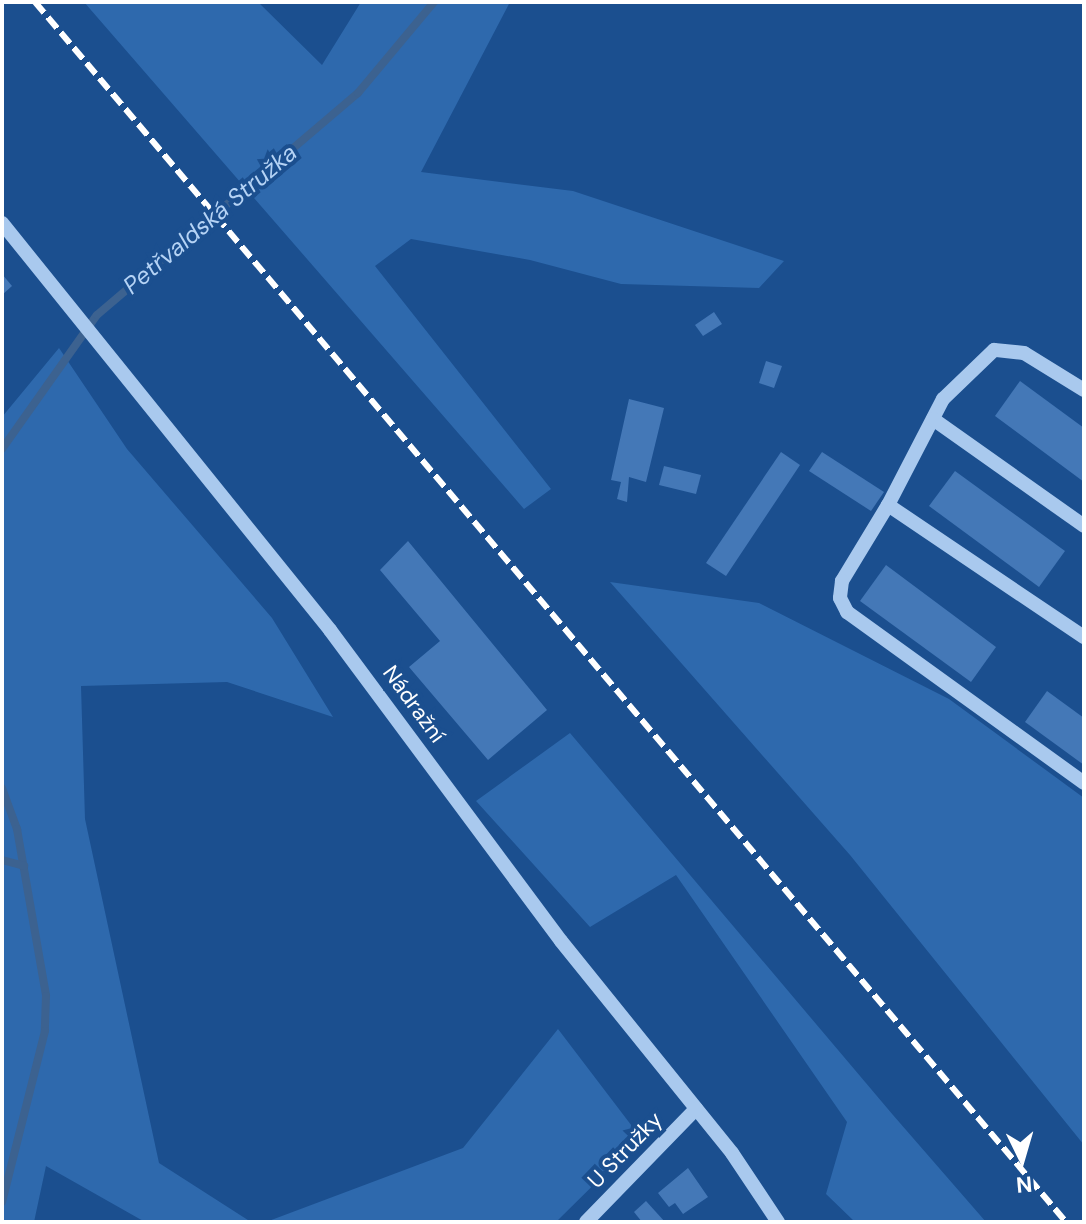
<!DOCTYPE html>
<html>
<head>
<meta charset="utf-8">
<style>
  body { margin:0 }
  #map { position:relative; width:1086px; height:1224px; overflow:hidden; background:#1b4f8f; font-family:"DM Sans",sans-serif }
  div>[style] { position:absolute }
  .green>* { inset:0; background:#2e69ad }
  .stream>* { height:8px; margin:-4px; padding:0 4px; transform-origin:4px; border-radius:4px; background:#3c6290 }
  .building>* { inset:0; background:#4478b7 }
  .minor>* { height:14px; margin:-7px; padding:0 7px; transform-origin:7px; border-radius:7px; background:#a9c9ee }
  .rail>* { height:6px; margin-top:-3px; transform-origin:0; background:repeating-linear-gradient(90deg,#fff 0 14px,transparent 0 20px) }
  span { translate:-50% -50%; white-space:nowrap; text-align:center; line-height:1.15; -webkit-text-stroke:8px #1b4f8f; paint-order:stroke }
  .street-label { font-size:22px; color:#fff }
  .water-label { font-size:24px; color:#b5d3f5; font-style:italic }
  .frame { position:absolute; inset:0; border:4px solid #fff; pointer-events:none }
  .north { position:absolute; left:982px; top:1120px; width:80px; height:80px; -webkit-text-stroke:6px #1b4f8f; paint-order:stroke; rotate:175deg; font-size:22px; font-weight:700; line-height:32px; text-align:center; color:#fff }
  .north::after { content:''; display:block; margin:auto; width:28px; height:36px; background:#fff; clip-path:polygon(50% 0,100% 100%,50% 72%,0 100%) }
</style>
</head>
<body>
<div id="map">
  <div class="green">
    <i style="clip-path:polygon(84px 2px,258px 2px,322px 65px,361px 2px,510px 2px,421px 172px,573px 191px,784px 261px,759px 288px,621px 284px,530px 260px,411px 239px,375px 266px,551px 489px,524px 509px)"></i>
    <i style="clip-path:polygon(59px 348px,127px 449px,272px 618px,333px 717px,227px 682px,81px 686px,85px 819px,159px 1163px,251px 1222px,145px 1222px,46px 1166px,34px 1222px,2px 1222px,2px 417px)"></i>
    <i style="clip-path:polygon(610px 582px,759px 603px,949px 699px,1084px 798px,1084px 1145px,850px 855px)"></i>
    <i style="clip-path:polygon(570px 733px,893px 1115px,986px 1222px,855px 1222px,826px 1194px,847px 1122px,676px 875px,590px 927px,476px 801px)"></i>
    <i style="clip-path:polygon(558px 1029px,641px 1138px,556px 1222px,266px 1222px,463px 1148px)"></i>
  </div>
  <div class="stream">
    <i style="left:2px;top:449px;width:164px;rotate:-54.7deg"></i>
    <i style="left:97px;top:315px;width:343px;rotate:-40.4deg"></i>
    <i style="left:358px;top:93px;width:119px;rotate:-50.1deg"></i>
    <i style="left:2px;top:788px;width:44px;rotate:69.9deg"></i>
    <i style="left:17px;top:829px;width:169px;rotate:80.1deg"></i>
    <i style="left:46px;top:996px;width:35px;rotate:92deg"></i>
    <i style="left:45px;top:1031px;width:176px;rotate:104.1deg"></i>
    <i style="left:2px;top:860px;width:23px;rotate:15deg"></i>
  </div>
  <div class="building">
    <i style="clip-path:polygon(2px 274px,12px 286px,2px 295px)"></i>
    <i style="clip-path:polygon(714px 312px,722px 324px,703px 336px,695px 325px)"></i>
    <i style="clip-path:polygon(766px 361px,782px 366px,774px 388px,759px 383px)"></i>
    <i style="clip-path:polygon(1020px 381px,1084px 428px,1084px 482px,995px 416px)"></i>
    <i style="clip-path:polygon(629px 399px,664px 408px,646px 482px,629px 477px,627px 502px,617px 499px,621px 482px,611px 480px)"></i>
    <i style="clip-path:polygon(781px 452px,800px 465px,726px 576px,706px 563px)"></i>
    <i style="clip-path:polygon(822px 452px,884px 492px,871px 511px,809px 471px)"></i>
    <i style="clip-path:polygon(664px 466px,701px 475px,696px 494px,659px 485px)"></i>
    <i style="clip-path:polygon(955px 471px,1065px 551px,1039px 587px,929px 506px)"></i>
    <i style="clip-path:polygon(408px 541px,547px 710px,488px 760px,409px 667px,440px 641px,380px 570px)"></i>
    <i style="clip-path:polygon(886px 565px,996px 647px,971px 682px,860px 601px)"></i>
    <i style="clip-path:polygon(1047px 691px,1084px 718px,1084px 765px,1025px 722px)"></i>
    <i style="clip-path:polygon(688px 1168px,708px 1197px,683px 1214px,675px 1203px,669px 1207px,658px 1193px)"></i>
    <i style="clip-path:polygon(646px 1201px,665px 1222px,642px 1222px,634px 1212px)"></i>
  </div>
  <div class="minor">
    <i style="left:2px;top:223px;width:523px;rotate:51.13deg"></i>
    <i style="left:330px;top:630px;width:387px;rotate:53.4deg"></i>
    <i style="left:561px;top:941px;width:272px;rotate:51.1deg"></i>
    <i style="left:732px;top:1153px;width:83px;rotate:56.3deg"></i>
    <i style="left:1084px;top:390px;width:70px;rotate:-148.3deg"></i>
    <i style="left:1024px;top:353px;width:30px;rotate:-174deg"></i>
    <i style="left:994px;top:350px;width:71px;rotate:136.1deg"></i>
    <i style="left:943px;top:399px;width:119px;rotate:117.4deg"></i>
    <i style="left:888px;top:505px;width:236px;rotate:34deg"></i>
    <i style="left:933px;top:419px;width:185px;rotate:35.3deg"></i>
    <i style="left:888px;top:505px;width:89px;rotate:121.2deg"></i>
    <i style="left:842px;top:581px;width:17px;rotate:97deg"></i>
    <i style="left:840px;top:598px;width:16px;rotate:63deg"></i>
    <i style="left:847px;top:612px;width:292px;rotate:35.8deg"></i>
    <i style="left:586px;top:1222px;width:158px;rotate:-45.8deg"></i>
  </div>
  <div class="rail">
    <i style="left:35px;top:2px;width:1597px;rotate:49.8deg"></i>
  </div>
  <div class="street-label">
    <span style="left:414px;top:704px;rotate:54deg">Nádražní</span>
    <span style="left:625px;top:1150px;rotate:-46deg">U Stružky</span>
  </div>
  <div class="water-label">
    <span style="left:210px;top:219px;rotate:-40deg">Petřvaldská Stružka</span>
  </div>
  <div class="frame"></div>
  <div class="north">N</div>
</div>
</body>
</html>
